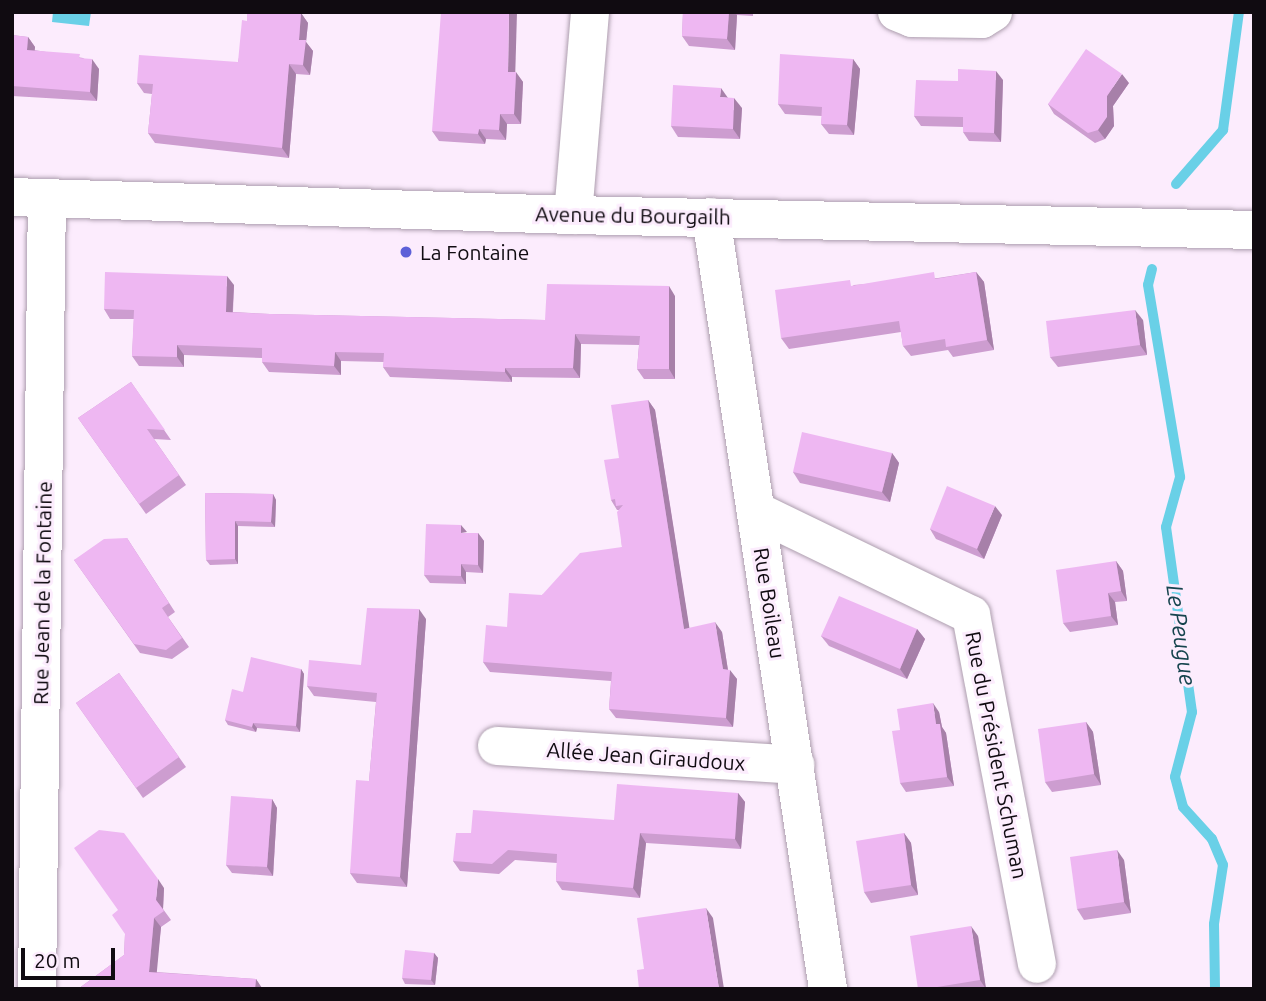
<!DOCTYPE html>
<html>
<head>
<meta charset="utf-8">
<style>
  body { margin:0 }
  #map { position:relative; width:1266px; height:1001px; overflow:hidden; background:#fcecfd; font-family:Ubuntu,sans-serif }
  div>[style] { position:absolute }
  .water>* { inset:0; background:#69d0e7 }
  .stream>* { height:10px; margin:-5px; padding:0 5px; transform-origin:5px; border-radius:5px; background:#69d0e7 }
  .roads { filter:drop-shadow(0 0 2px #ad9eae) drop-shadow(0 0 2px #ad9eae) }
  .minor>* { height:38px; margin:-19px; padding:0 19px; transform-origin:19px; border-radius:19px; background:#fff }
  .major>* { height:38px; margin:-19px; padding:0 19px; transform-origin:19px; border-radius:19px; background:#fff }
  .wall>* { inset:0; background:#cd9dd0 }
  .shaded-wall>* { inset:0; background:#a780a9 }
  .building>* { inset:0; background:#eeb7f2 }
  .dots>* { width:19px; height:19px; translate:-50% -50%; box-sizing:border-box; border:4px solid #fcecfd; border-radius:50% }
  span { translate:-50% -50%; white-space:nowrap; text-align:center; line-height:1.15; -webkit-text-stroke:6px #fcecfd; paint-order:stroke }
  .street-label { font-size:21px; color:#100b11 }
  .poi-label { font-size:21px; color:#100b11 }
  .left { translate:0 -50%; text-align:left }
  .water-label { font-size:23px; color:#16444e; font-style:italic }
  .frame { position:absolute; inset:0; border:14px solid #100b11; pointer-events:none }
  .scale { position:absolute; left:21px; top:948px; width:94px; height:32px; box-sizing:border-box; border:4px solid #100b11; border-top:0; padding-left:9px; font-size:21px; line-height:24px; white-space:nowrap; color:#100b11; -webkit-text-stroke:5px #fcecfd; paint-order:stroke }
</style>
</head>
<body>
<div id="map">
  <div class="water">
    <i style="clip-path:polygon(53px 12px,91px 12px,89px 26px,52px 22px)"></i>
  </div>
  <div class="stream">
    <i style="left:1176px;top:184px;width:72px;rotate:-49deg"></i>
    <i style="left:1223px;top:130px;width:119px;rotate:-82.3deg"></i>
    <i style="left:1152px;top:269px;width:16px;rotate:104deg"></i>
    <i style="left:1148px;top:285px;width:195px;rotate:80.5deg"></i>
    <i style="left:1180px;top:477px;width:52px;rotate:105.6deg"></i>
    <i style="left:1166px;top:527px;width:187px;rotate:82deg"></i>
    <i style="left:1192px;top:712px;width:67px;rotate:104.7deg"></i>
    <i style="left:1175px;top:777px;width:31px;rotate:75deg"></i>
    <i style="left:1183px;top:807px;width:43px;rotate:47.8deg"></i>
    <i style="left:1212px;top:839px;width:28px;rotate:67deg"></i>
    <i style="left:1223px;top:865px;width:60px;rotate:98.7deg"></i>
    <i style="left:1214px;top:924px;width:65px;rotate:89.1deg"></i>
  </div>
  <div class="roads">
    <div class="minor">
      <i style="left:897px;top:12px;width:16px;rotate:22deg"></i>
      <i style="left:912px;top:18px;width:70px;rotate:0.8deg"></i>
      <i style="left:982px;top:19px;width:13px;rotate:-32deg"></i>
      <i style="left:573px;top:215px;width:204px;rotate:-85.2deg"></i>
      <i style="left:711px;top:217px;width:781px;rotate:81.38deg"></i>
      <i style="left:756px;top:511px;width:239px;rotate:25.8deg"></i>
      <i style="left:971px;top:615px;width:355px;rotate:79.3deg"></i>
      <i style="left:497px;top:746px;width:299px;rotate:3.6deg"></i>
      <i style="left:37px;top:989px;width:791px;rotate:-89.28deg"></i>
    </div>
    <div class="major">
      <i style="left:12px;top:197px;width:561px;rotate:1.84deg"></i>
      <i style="left:573px;top:215px;width:681px;rotate:1.26deg"></i>
    </div>
  </div>
  <div class="wall">
    <i style="clip-path:polygon(683px 12px,753px 12px,753px 16px,737px 15px,735px 50px,689px 46px,682px 36px)"></i>
    <i style="clip-path:polygon(301px 13px,308px 23px,306px 42px,313px 51px,310px 75px,296px 74px,289px 158px,155px 143px,148px 133px,152px 94px,144px 93px,137px 83px,238px 62px,247px 21px)"></i>
    <i style="clip-path:polygon(12px 35px,28px 37px,35px 47px,34px 50px,83px 58px,99px 69px,97px 101px,12px 96px)"></i>
    <i style="clip-path:polygon(853px 59px,860px 69px,854px 135px,829px 134px,821px 124px,822px 116px,785px 114px,778px 104px)"></i>
    <i style="clip-path:polygon(515px 72px,523px 82px,521px 124px,507px 124px,506px 140px,486px 139px,485px 144px,439px 141px,432px 131px)"></i>
    <i style="clip-path:polygon(1003px 80px,1001px 142px,969px 141px,963px 132px,963px 127px,921px 126px,914px 116px,958px 81px)"></i>
    <i style="clip-path:polygon(1129px 83px,1113px 106px,1114px 126px,1105px 139px,1095px 143px,1054px 114px,1048px 104px)"></i>
    <i style="clip-path:polygon(742px 108px,740px 139px,678px 137px,671px 126px)"></i>
    <i style="clip-path:polygon(976px 272px,984px 282px,994px 350px,953px 357px,948px 350px,911px 356px,903px 346px,901px 332px,789px 349px,781px 338px,854px 285px,938px 278px)"></i>
    <i style="clip-path:polygon(234px 285px,233px 312px,270px 314px,545px 320px,675px 296px,675px 379px,644px 379px,637px 369px,639px 345px,581px 344px,580px 378px,512px 377px,512px 382px,390px 377px,383px 367px,384px 362px,341px 361px,341px 375px,269px 372px,262px 362px,262px 358px,184px 355px,184px 367px,139px 366px,132px 356px,134px 319px,110px 319px,104px 309px)"></i>
    <i style="clip-path:polygon(1143px 320px,1147px 355px,1058px 367px,1050px 357px)"></i>
    <i style="clip-path:polygon(131px 382px,171px 440px,154px 439px,186px 485px,146px 514px,78px 418px)"></i>
    <i style="clip-path:polygon(648px 400px,655px 410px,689px 628px,722px 632px,728px 670px,737px 679px,733px 727px,616px 718px,609px 709px,611px 681px,490px 672px,483px 662px,507px 627px,542px 595px,622px 547px,619px 510px,617px 510px,611px 500px,619px 458px)"></i>
    <i style="clip-path:polygon(892px 453px,899px 463px,890px 502px,800px 483px,793px 472px)"></i>
    <i style="clip-path:polygon(205px 493px,273px 494px,276px 500px,275px 527px,238px 526px,238px 564px,210px 565px,206px 560px)"></i>
    <i style="clip-path:polygon(1002px 515px,984px 559px,936px 539px,930px 529px)"></i>
    <i style="clip-path:polygon(467px 533px,478px 533px,484px 541px,483px 573px,466px 572px,466px 584px,430px 583px,424px 575px)"></i>
    <i style="clip-path:polygon(127px 538px,175px 612px,168px 617px,189px 647px,172px 659px,140px 653px,74px 560px)"></i>
    <i style="clip-path:polygon(1116px 561px,1123px 571px,1127px 601px,1115px 602px,1118px 625px,1070px 632px,1063px 623px)"></i>
    <i style="clip-path:polygon(426px 619px,407px 887px,357px 883px,350px 873px,369px 781px,376px 702px,314px 696px,307px 686px,361px 665px)"></i>
    <i style="clip-path:polygon(917px 629px,925px 639px,907px 679px,829px 646px,821px 636px)"></i>
    <i style="clip-path:polygon(301px 669px,304px 674px,300px 732px,257px 728px,256px 732px,228px 725px,225px 720px,243px 692px)"></i>
    <i style="clip-path:polygon(119px 673px,186px 767px,143px 798px,76px 703px)"></i>
    <i style="clip-path:polygon(939px 712px,942px 727px,946px 733px,954px 786px,906px 792px,900px 783px,900px 730px)"></i>
    <i style="clip-path:polygon(1086px 722px,1093px 732px,1101px 785px,1052px 792px,1045px 782px)"></i>
    <i style="clip-path:polygon(738px 793px,745px 802px,741px 849px,646px 843px,640px 898px,562px 890px,556px 881px,557px 863px,515px 860px,499px 874px,460px 871px,453px 861px,471px 833px,614px 820px)"></i>
    <i style="clip-path:polygon(272px 799px,277px 808px,273px 876px,232px 873px,226px 865px)"></i>
    <i style="clip-path:polygon(904px 833px,911px 843px,918px 895px,871px 903px,864px 892px)"></i>
    <i style="clip-path:polygon(1124px 860px,1131px 913px,1084px 920px,1077px 909px)"></i>
    <i style="clip-path:polygon(164px 888px,163px 909px,171px 920px,161px 927px,156px 972px,256px 979px,262px 989px,78px 989px,124px 955px,125px 934px)"></i>
    <i style="clip-path:polygon(978px 936px,986px 989px,918px 989px)"></i>
    <i style="clip-path:polygon(434px 953px,438px 958px,435px 985px,405px 984px,402px 978px)"></i>
  </div>
  <div class="shaded-wall">
    <i style="clip-path:polygon(509px 12px,517px 12px,515px 82px,508px 72px)"></i>
    <i style="clip-path:polygon(729px 12px,735px 12px,737px 15px,735px 50px,727px 39px)"></i>
    <i style="clip-path:polygon(301px 13px,308px 23px,306px 42px,313px 51px,310px 75px,303px 65px,299px 40px)"></i>
    <i style="clip-path:polygon(28px 37px,35px 47px,34px 60px,27px 50px)"></i>
    <i style="clip-path:polygon(92px 59px,99px 69px,97px 101px,90px 92px)"></i>
    <i style="clip-path:polygon(853px 59px,860px 69px,854px 135px,847px 125px)"></i>
    <i style="clip-path:polygon(289px 64px,296px 74px,289px 158px,282px 148px)"></i>
    <i style="clip-path:polygon(996px 71px,1003px 80px,1001px 142px,994px 133px)"></i>
    <i style="clip-path:polygon(516px 72px,523px 82px,521px 124px,514px 114px)"></i>
    <i style="clip-path:polygon(1122px 74px,1129px 83px,1113px 106px,1114px 126px,1105px 139px,1098px 130px,1107px 96px)"></i>
    <i style="clip-path:polygon(721px 88px,728px 98px,720px 97px)"></i>
    <i style="clip-path:polygon(734px 98px,742px 108px,740px 139px,733px 129px)"></i>
    <i style="clip-path:polygon(500px 114px,507px 124px,506px 140px,499px 130px)"></i>
    <i style="clip-path:polygon(479px 129px,486px 139px,485px 144px,478px 134px)"></i>
    <i style="clip-path:polygon(976px 272px,984px 282px,994px 350px,987px 340px)"></i>
    <i style="clip-path:polygon(227px 276px,234px 285px,232px 322px,226px 312px)"></i>
    <i style="clip-path:polygon(669px 286px,675px 296px,675px 379px,669px 369px)"></i>
    <i style="clip-path:polygon(1135px 310px,1143px 320px,1147px 355px,1140px 345px)"></i>
    <i style="clip-path:polygon(575px 334px,581px 344px,580px 378px,573px 368px)"></i>
    <i style="clip-path:polygon(177px 345px,184px 355px,184px 367px,177px 357px)"></i>
    <i style="clip-path:polygon(335px 352px,341px 361px,341px 375px,334px 366px)"></i>
    <i style="clip-path:polygon(505px 368px,512px 377px,512px 382px,505px 372px)"></i>
    <i style="clip-path:polygon(648px 400px,655px 410px,691px 638px,684px 629px)"></i>
    <i style="clip-path:polygon(892px 453px,899px 463px,890px 502px,882px 492px)"></i>
    <i style="clip-path:polygon(273px 494px,276px 500px,275px 527px,271px 522px)"></i>
    <i style="clip-path:polygon(995px 506px,1002px 515px,984px 559px,977px 549px)"></i>
    <i style="clip-path:polygon(235px 521px,238px 526px,238px 564px,235px 559px)"></i>
    <i style="clip-path:polygon(461px 525px,467px 532px,461px 533px)"></i>
    <i style="clip-path:polygon(478px 533px,484px 541px,483px 573px,478px 565px)"></i>
    <i style="clip-path:polygon(1116px 561px,1123px 571px,1127px 601px,1121px 591px)"></i>
    <i style="clip-path:polygon(461px 564px,466px 572px,466px 584px,461px 576px)"></i>
    <i style="clip-path:polygon(1108px 593px,1115px 602px,1118px 625px,1111px 616px)"></i>
    <i style="clip-path:polygon(419px 609px,426px 619px,407px 887px,400px 877px)"></i>
    <i style="clip-path:polygon(715px 622px,722px 632px,729px 677px,730px 670px,737px 679px,733px 727px,726px 718px,723px 669px)"></i>
    <i style="clip-path:polygon(917px 629px,925px 639px,907px 679px,900px 669px)"></i>
    <i style="clip-path:polygon(301px 669px,304px 674px,300px 732px,296px 726px)"></i>
    <i style="clip-path:polygon(933px 703px,939px 712px,942px 727px,946px 733px,954px 786px,947px 777px,936px 724px)"></i>
    <i style="clip-path:polygon(1086px 722px,1093px 732px,1101px 785px,1094px 774px)"></i>
    <i style="clip-path:polygon(253px 723px,257px 728px,256px 732px,252px 727px)"></i>
    <i style="clip-path:polygon(738px 793px,745px 802px,741px 849px,735px 839px)"></i>
    <i style="clip-path:polygon(272px 799px,277px 808px,273px 876px,267px 867px)"></i>
    <i style="clip-path:polygon(640px 833px,646px 843px,640px 898px,633px 888px)"></i>
    <i style="clip-path:polygon(904px 833px,911px 843px,918px 895px,911px 885px)"></i>
    <i style="clip-path:polygon(1117px 850px,1124px 860px,1131px 913px,1124px 902px)"></i>
    <i style="clip-path:polygon(158px 879px,164px 888px,163px 909px,156px 900px)"></i>
    <i style="clip-path:polygon(706px 908px,713px 918px,724px 989px,719px 989px)"></i>
    <i style="clip-path:polygon(154px 918px,161px 927px,156px 981px,149px 972px)"></i>
    <i style="clip-path:polygon(971px 926px,978px 936px,986px 989px,980px 980px)"></i>
    <i style="clip-path:polygon(434px 953px,438px 958px,435px 985px,431px 980px)"></i>
    <i style="clip-path:polygon(256px 979px,262px 988px,262px 989px,255px 989px)"></i>
  </div>
  <div class="building">
    <i style="clip-path:polygon(247px 12px,301px 13px,299px 40px,306px 40px,303px 65px,289px 64px,282px 148px,148px 133px,153px 84px,137px 83px,139px 55px,238px 62px,242px 20px,247px 21px)"></i>
    <i style="clip-path:polygon(441px 12px,509px 12px,508px 72px,516px 72px,514px 114px,500px 114px,499px 130px,479px 129px,478px 134px,432px 131px)"></i>
    <i style="clip-path:polygon(683px 12px,729px 12px,727px 39px,682px 36px)"></i>
    <i style="clip-path:polygon(12px 35px,28px 37px,27px 50px,80px 54px,79px 58px,92px 59px,90px 92px,12px 86px)"></i>
    <i style="clip-path:polygon(1086px 49px,1122px 74px,1107px 96px,1107px 117px,1098px 130px,1088px 133px,1048px 104px)"></i>
    <i style="clip-path:polygon(780px 54px,853px 59px,847px 125px,821px 124px,822px 107px,778px 104px)"></i>
    <i style="clip-path:polygon(958px 69px,996px 71px,994px 133px,963px 132px,963px 117px,914px 116px,916px 80px,958px 81px)"></i>
    <i style="clip-path:polygon(673px 85px,721px 88px,720px 97px,734px 98px,733px 129px,671px 126px)"></i>
    <i style="clip-path:polygon(105px 272px,227px 276px,226px 312px,270px 314px,545px 320px,547px 284px,669px 286px,669px 369px,637px 369px,640px 336px,575px 334px,573px 368px,505px 368px,505px 372px,383px 367px,384px 353px,335px 352px,334px 366px,262px 362px,262px 348px,177px 345px,177px 357px,132px 356px,134px 310px,104px 309px)"></i>
    <i style="clip-path:polygon(934px 272px,935px 279px,976px 272px,987px 340px,946px 347px,945px 339px,903px 346px,899px 321px,781px 338px,775px 290px,850px 280px,851px 286px)"></i>
    <i style="clip-path:polygon(1135px 310px,1140px 345px,1050px 357px,1046px 321px)"></i>
    <i style="clip-path:polygon(131px 382px,165px 430px,147px 429px,179px 475px,139px 504px,78px 418px)"></i>
    <i style="clip-path:polygon(648px 400px,684px 629px,715px 622px,723px 669px,730px 670px,726px 718px,609px 709px,612px 672px,483px 662px,486px 625px,507px 627px,509px 593px,542px 595px,580px 553px,622px 547px,617px 512px,623px 505px,616px 506px,615px 499px,611px 500px,604px 460px,619px 458px,611px 405px)"></i>
    <i style="clip-path:polygon(802px 432px,892px 453px,882px 492px,793px 472px)"></i>
    <i style="clip-path:polygon(947px 486px,995px 506px,977px 549px,930px 529px)"></i>
    <i style="clip-path:polygon(205px 493px,273px 494px,271px 522px,235px 521px,235px 559px,206px 560px)"></i>
    <i style="clip-path:polygon(426px 524px,461px 525px,461px 533px,478px 533px,478px 565px,461px 564px,461px 576px,424px 575px)"></i>
    <i style="clip-path:polygon(127px 538px,169px 603px,162px 608px,182px 638px,166px 650px,134px 644px,74px 560px,104px 539px)"></i>
    <i style="clip-path:polygon(1116px 561px,1121px 591px,1108px 593px,1111px 616px,1063px 623px,1056px 570px)"></i>
    <i style="clip-path:polygon(839px 596px,917px 629px,900px 669px,821px 636px)"></i>
    <i style="clip-path:polygon(367px 608px,419px 609px,400px 877px,350px 873px,356px 780px,369px 781px,377px 693px,307px 686px,309px 660px,361px 665px)"></i>
    <i style="clip-path:polygon(251px 657px,301px 669px,296px 726px,253px 723px,252px 727px,225px 720px,232px 689px,243px 692px)"></i>
    <i style="clip-path:polygon(119px 673px,179px 757px,136px 788px,76px 703px)"></i>
    <i style="clip-path:polygon(933px 703px,936px 724px,940px 724px,947px 777px,900px 783px,892px 731px,900px 730px,897px 709px)"></i>
    <i style="clip-path:polygon(1086px 722px,1094px 774px,1045px 782px,1038px 729px)"></i>
    <i style="clip-path:polygon(617px 784px,738px 793px,735px 839px,640px 833px,633px 888px,556px 881px,557px 854px,508px 850px,492px 864px,453px 861px,456px 833px,471px 833px,473px 810px,614px 820px)"></i>
    <i style="clip-path:polygon(231px 796px,272px 799px,267px 867px,226px 865px)"></i>
    <i style="clip-path:polygon(99px 830px,124px 833px,158px 879px,156px 900px,164px 911px,154px 918px,149px 972px,256px 979px,255px 989px,78px 989px,124px 955px,125px 934px,112px 915px,118px 910px,74px 848px)"></i>
    <i style="clip-path:polygon(904px 833px,911px 885px,864px 892px,856px 841px)"></i>
    <i style="clip-path:polygon(1117px 850px,1124px 902px,1077px 909px,1070px 857px)"></i>
    <i style="clip-path:polygon(706px 908px,719px 989px,639px 989px,637px 970px,644px 969px,637px 918px)"></i>
    <i style="clip-path:polygon(971px 926px,980px 980px,925px 989px,918px 989px,910px 936px)"></i>
    <i style="clip-path:polygon(405px 950px,434px 953px,431px 980px,402px 978px)"></i>
  </div>
  <div class="dots">
    <i style="left:406px;top:252px;background:#5d60d8"></i>
  </div>
  <div class="street-label">
    <span style="left:633px;top:215px;rotate:1deg">Avenue du Bourgailh</span>
    <span style="left:42px;top:593px;rotate:-89deg">Rue Jean de la Fontaine</span>
    <span style="left:770px;top:603px;rotate:81deg">Rue Boileau</span>
    <span style="left:997px;top:755px;rotate:79deg">Rue du Président Schuman</span>
    <span style="left:646px;top:756px;rotate:4deg">Allée Jean Giraudoux</span>
  </div>
  <div class="poi-label">
    <span class="left" style="left:420px;top:252px">La Fontaine</span>
  </div>
  <div class="water-label">
    <span style="left:1181px;top:635px;rotate:82deg">Le Peugue</span>
  </div>
  <div class="frame"></div>
  <div class="scale">20 m</div>
</div>
</body>
</html>
